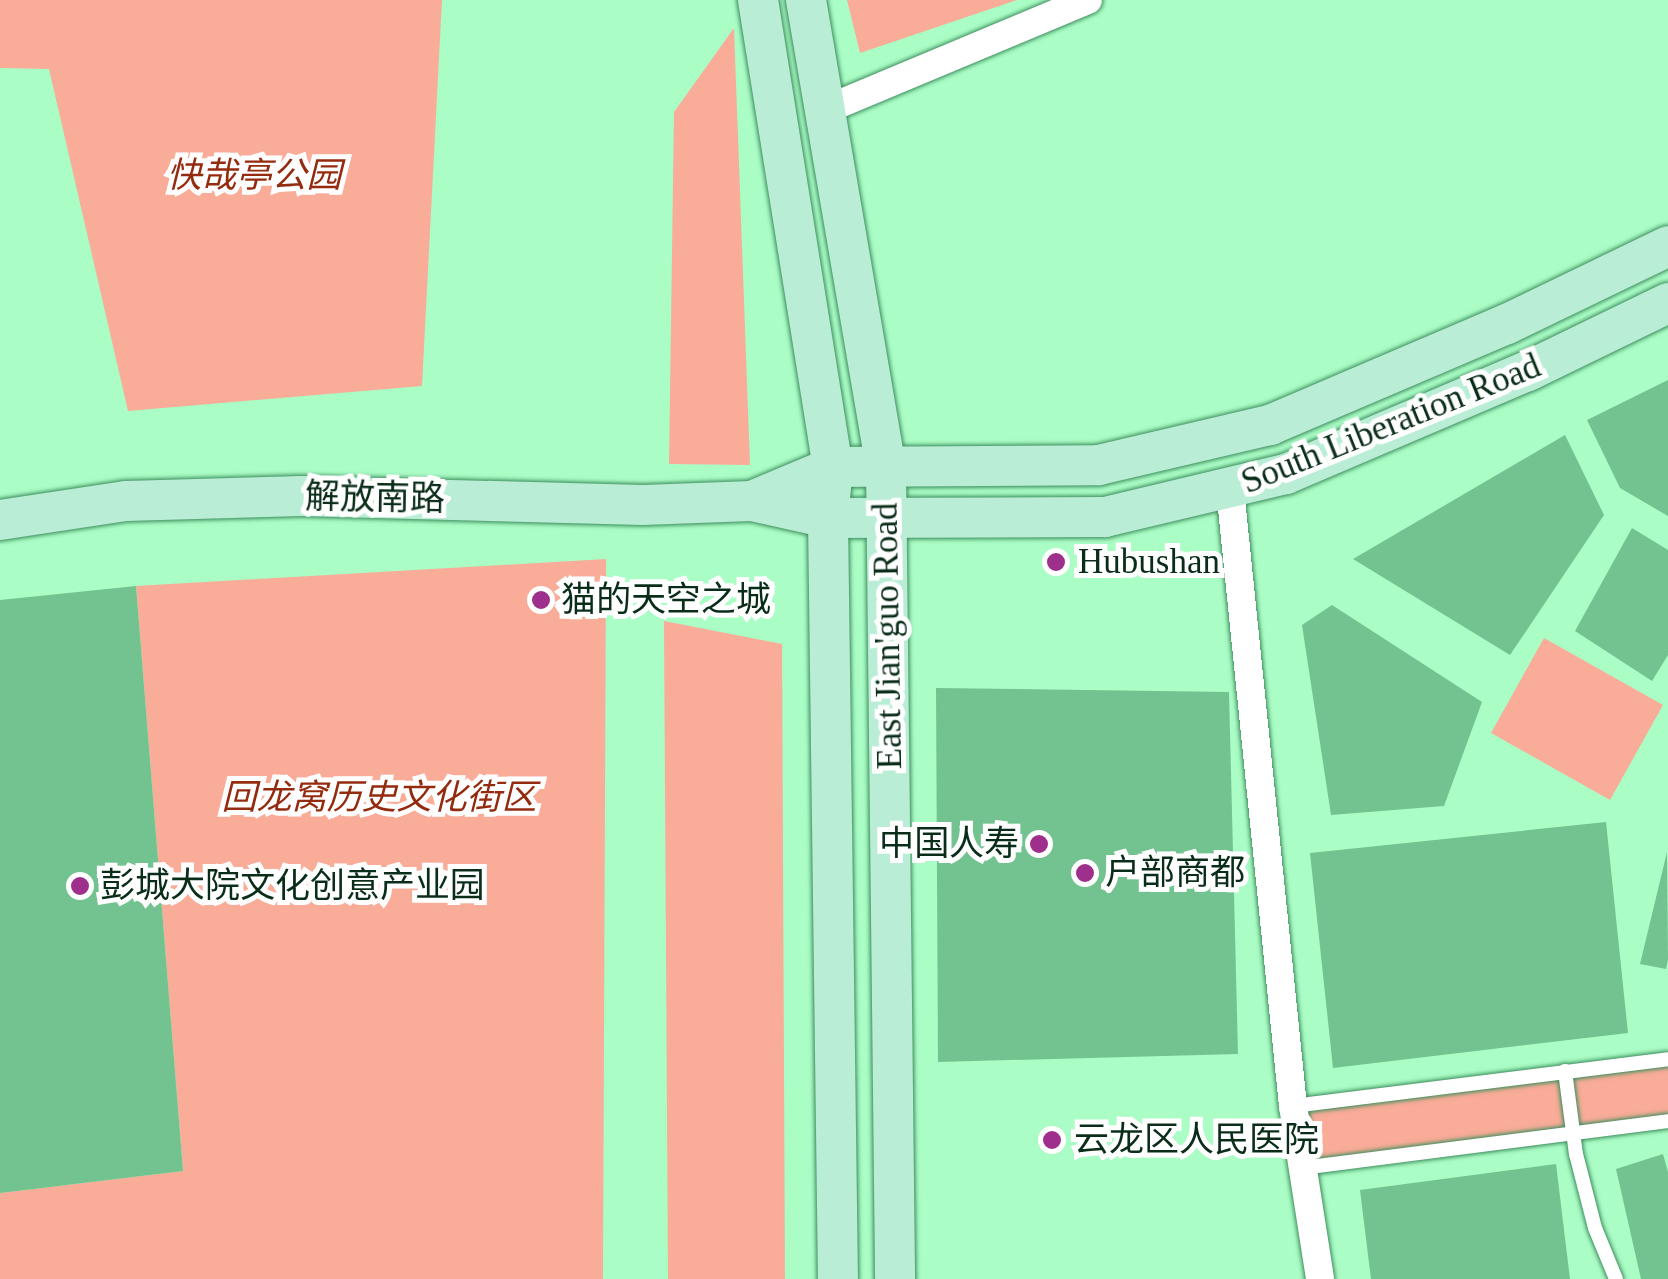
<!DOCTYPE html>
<html>
<head>
<meta charset="utf-8">
<style>
  body { margin:0 }
  #map { position:relative; width:1668px; height:1279px; overflow:hidden; background:#abfdc6; font-family:"Times New Roman","Noto Sans SC",serif }
  div>[style] { position:absolute }
  .green>* { inset:0; background:#f9ac98 }
  .building>* { inset:0; background:#72c38f }
  .roads { filter:drop-shadow(0 0 2px #3d8e5d) drop-shadow(0 0 2px #3d8e5d) }
  .lane>* { height:14px; margin:-7px; padding:0 7px; transform-origin:7px; border-radius:7px; background:#fff }
  .street>* { height:28px; margin:-14px; padding:0 14px; transform-origin:14px; border-radius:14px; background:#fff }
  .secondary>* { height:40px; margin:-20px; padding:0 20px; transform-origin:20px; border-radius:20px; background:#b9edd5 }
  .dots>* { width:28px; height:28px; translate:-50% -50%; box-sizing:border-box; border:5px solid #fff; border-radius:50% }
  span { translate:-50% -50%; white-space:nowrap; text-align:center; line-height:1.15; -webkit-text-stroke:10px #fff; paint-order:stroke }
  .park-label { font-size:35px; color:#942a0e; font-style:italic }
  .street-label { font-size:35px; color:#0a2d19 }
  .poi-label { font-size:35px; color:#0a2d19 }
  .left { translate:0 -50%; text-align:left }
  .right { translate:-100% -50%; text-align:right }
</style>
</head>
<body>
<div id="map">
  <div class="green">
    <i style="clip-path:polygon(0 0,442px 0,422px 386px,128px 411px,49px 69px,0 68px)"></i>
    <i style="clip-path:polygon(847px 0,1017px 0,860px 53px)"></i>
    <i style="clip-path:polygon(734px 28px,750px 465px,669px 464px,674px 112px)"></i>
    <i style="clip-path:polygon(606px 559px,603px 1279px,0 1279px,0 1193px,183px 1171px,136px 586px)"></i>
    <i style="clip-path:polygon(664px 621px,782px 644px,785px 1279px,668px 1279px)"></i>
    <i style="clip-path:polygon(1544px 638px,1663px 705px,1610px 800px,1491px 733px)"></i>
    <i style="clip-path:polygon(1668px 1059px,1668px 1121px,1312px 1166px,1305px 1104px)"></i>
  </div>
  <div class="building">
    <i style="clip-path:polygon(1668px 380px,1668px 516px,1620px 488px,1587px 420px)"></i>
    <i style="clip-path:polygon(1565px 435px,1604px 515px,1510px 655px,1353px 559px)"></i>
    <i style="clip-path:polygon(1632px 528px,1668px 550px,1668px 655px,1652px 681px,1575px 631px)"></i>
    <i style="clip-path:polygon(136px 586px,183px 1171px,0 1193px,0 600px)"></i>
    <i style="clip-path:polygon(1332px 605px,1482px 702px,1444px 806px,1331px 815px,1302px 625px)"></i>
    <i style="clip-path:polygon(936px 688px,1229px 692px,1238px 1054px,938px 1062px)"></i>
    <i style="clip-path:polygon(1606px 822px,1628px 1033px,1333px 1068px,1310px 853px)"></i>
    <i style="clip-path:polygon(1667px 852px,1668px 960px,1666px 969px,1640px 964px)"></i>
    <i style="clip-path:polygon(1663px 1154px,1668px 1172px,1668px 1279px,1641px 1279px,1616px 1169px)"></i>
    <i style="clip-path:polygon(1556px 1164px,1570px 1279px,1371px 1279px,1360px 1190px)"></i>
  </div>
  <div class="roads">
    <div class="lane">
      <i style="left:1565px;top:1071px;width:84px;rotate:82.5deg"></i>
      <i style="left:1576px;top:1154px;width:76px;rotate:75.6deg"></i>
      <i style="left:1595px;top:1228px;width:55px;rotate:67.6deg"></i>
      <i style="left:1293px;top:1106px;width:378px;rotate:-7.1deg"></i>
      <i style="left:1302px;top:1168px;width:369px;rotate:-7.3deg"></i>
    </div>
    <div class="street">
      <i style="left:825px;top:110px;width:285px;rotate:-22.7deg"></i>
      <i style="left:1230px;top:489px;width:620px;rotate:84.17deg"></i>
      <i style="left:1293px;top:1106px;width:175px;rotate:81.1deg"></i>
    </div>
    <div class="secondary">
      <i style="left:758px;top:0;width:473px;rotate:80.9deg"></i>
      <i style="left:833px;top:467px;width:51px;rotate:95.6deg"></i>
      <i style="left:828px;top:518px;width:761px;rotate:89.25deg"></i>
      <i style="left:806px;top:0;width:474px;rotate:80.3deg"></i>
      <i style="left:886px;top:467px;width:812px;rotate:89.36deg"></i>
      <i style="left:752px;top:501px;width:88px;rotate:-22.8deg"></i>
      <i style="left:833px;top:467px;width:266px;rotate:-0.4deg"></i>
      <i style="left:1099px;top:465px;width:176px;rotate:-13.2deg"></i>
      <i style="left:1270px;top:425px;width:258px;rotate:-23.1deg"></i>
      <i style="left:1507px;top:324px;width:179px;rotate:-25.8deg"></i>
      <i style="left:0;top:520px;width:127px;rotate:-8.6deg"></i>
      <i style="left:126px;top:501px;width:175px;rotate:-1.6deg"></i>
      <i style="left:301px;top:496px;width:342px;rotate:1.5deg"></i>
      <i style="left:643px;top:505px;width:109px;rotate:-2.1deg"></i>
      <i style="left:752px;top:501px;width:78px;rotate:12.6deg"></i>
      <i style="left:828px;top:518px;width:277px;rotate:-0.2deg"></i>
      <i style="left:1105px;top:517px;width:186px;rotate:-13.4deg"></i>
      <i style="left:1286px;top:474px;width:263px;rotate:-23.1deg"></i>
      <i style="left:1528px;top:371px;width:156px;rotate:-25.9deg"></i>
    </div>
  </div>
  <div class="dots">
    <i style="left:1056px;top:562px;background:#9e2f8d"></i>
    <i style="left:541px;top:600px;background:#9e2f8d"></i>
    <i style="left:1039px;top:844px;background:#9e2f8d"></i>
    <i style="left:1085px;top:873px;background:#9e2f8d"></i>
    <i style="left:80px;top:886px;background:#9e2f8d"></i>
    <i style="left:1052px;top:1140px;background:#9e2f8d"></i>
  </div>
  <div class="park-label">
    <span style="left:254px;top:176px">快哉亭公园</span>
    <span style="left:379px;top:798px">回龙窝历史文化街区</span>
  </div>
  <div class="street-label">
    <span style="left:1391px;top:424px;rotate:-22deg">South Liberation Road</span>
    <span style="left:375px;top:498px;rotate:1deg">解放南路</span>
    <span style="left:888px;top:636px;rotate:-91deg">East Jian'guo Road</span>
  </div>
  <div class="poi-label">
    <span class="left" style="left:1078px;top:562px">Hubushan</span>
    <span class="left" style="left:561px;top:600px">猫的天空之城</span>
    <span class="right" style="left:1019px;top:844px">中国人寿</span>
    <span class="left" style="left:1105px;top:873px">户部商都</span>
    <span class="left" style="left:100px;top:886px">彭城大院文化创意产业园</span>
    <span class="left" style="left:1074px;top:1140px">云龙区人民医院</span>
  </div>
</div>
</body>
</html>
